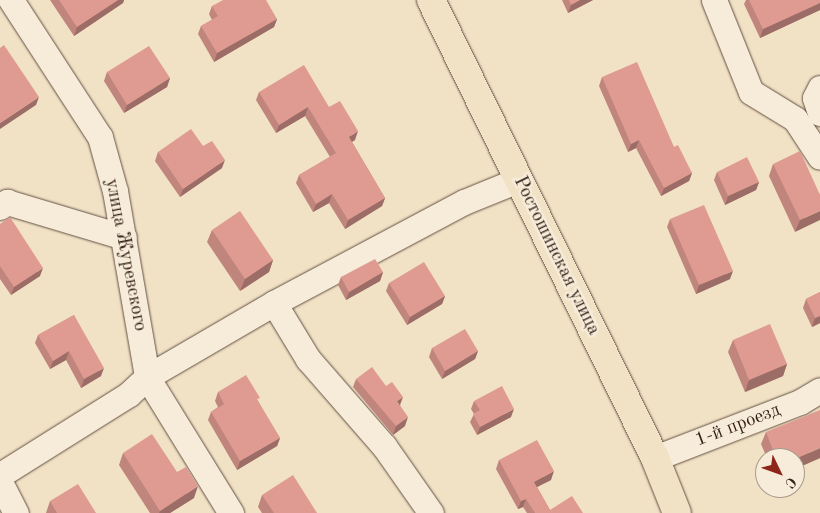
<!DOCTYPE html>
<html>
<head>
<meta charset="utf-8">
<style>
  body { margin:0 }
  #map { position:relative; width:820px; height:513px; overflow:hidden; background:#f1e1c5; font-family:"Old Standard TT",serif }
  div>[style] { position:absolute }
  .roads { filter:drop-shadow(0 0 1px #625042) drop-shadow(0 0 1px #625042) }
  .minor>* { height:25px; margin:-12.5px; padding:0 12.5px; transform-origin:12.5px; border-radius:12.5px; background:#f6ecd9 }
  .major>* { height:28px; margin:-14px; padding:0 14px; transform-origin:14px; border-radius:14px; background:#f1e1c5 }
  .wall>* { inset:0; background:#c0857d }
  .shaded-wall>* { inset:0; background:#9c6c66 }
  .building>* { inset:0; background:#df9b91 }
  span { translate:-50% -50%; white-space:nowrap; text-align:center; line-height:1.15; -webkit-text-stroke:5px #f6ecd9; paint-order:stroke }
  .street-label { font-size:19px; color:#331f17 }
  .north { position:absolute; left:755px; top:448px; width:50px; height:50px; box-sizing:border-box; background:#f6ecd9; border:1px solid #a89a8b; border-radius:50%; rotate:132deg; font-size:14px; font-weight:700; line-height:20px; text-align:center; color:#331f17 }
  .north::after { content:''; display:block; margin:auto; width:18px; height:22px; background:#8f2418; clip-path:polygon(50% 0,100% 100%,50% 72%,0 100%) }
</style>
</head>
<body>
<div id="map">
  <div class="roads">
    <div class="minor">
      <i style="left:11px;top:0;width:163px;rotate:57deg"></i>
      <i style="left:100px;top:137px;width:56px;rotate:74.5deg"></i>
      <i style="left:115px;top:191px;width:189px;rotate:80.2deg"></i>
      <i style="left:147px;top:377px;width:160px;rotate:58.3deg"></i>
      <i style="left:714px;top:0;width:99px;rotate:68.1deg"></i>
      <i style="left:751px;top:92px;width:52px;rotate:31.5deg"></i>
      <i style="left:795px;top:119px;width:45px;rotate:56.7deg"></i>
      <i style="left:820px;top:88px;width:11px;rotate:117deg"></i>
      <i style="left:815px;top:98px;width:16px;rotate:72deg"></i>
      <i style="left:0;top:207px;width:9px;rotate:-36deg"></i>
      <i style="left:7px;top:202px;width:122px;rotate:16.7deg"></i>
      <i style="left:274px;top:303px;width:66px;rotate:58.7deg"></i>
      <i style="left:308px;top:359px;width:116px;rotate:48.9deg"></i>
      <i style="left:384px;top:446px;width:82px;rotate:55deg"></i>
      <i style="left:655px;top:458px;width:155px;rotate:-21.1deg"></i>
      <i style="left:800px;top:402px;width:23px;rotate:-31deg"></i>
      <i style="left:0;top:475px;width:152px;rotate:-32.1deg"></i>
      <i style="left:129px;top:394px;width:25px;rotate:-43deg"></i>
      <i style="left:147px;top:377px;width:147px;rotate:-30.2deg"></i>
      <i style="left:274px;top:303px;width:215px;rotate:-28deg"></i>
      <i style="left:464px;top:202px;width:58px;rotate:-22.2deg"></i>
      <i style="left:0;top:482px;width:35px;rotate:63deg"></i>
    </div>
    <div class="major">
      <i style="left:431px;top:0;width:510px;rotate:63.94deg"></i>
      <i style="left:655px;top:458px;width:59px;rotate:68.2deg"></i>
    </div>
  </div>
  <div class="wall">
    <i style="clip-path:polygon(50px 0,124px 0,123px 3px,74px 36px)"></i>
    <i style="clip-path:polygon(562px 0,593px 0,568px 13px)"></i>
    <i style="clip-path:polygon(746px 0,820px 0,820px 10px,760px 38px,744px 4px)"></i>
    <i style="clip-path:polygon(212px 6px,277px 19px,274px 27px,214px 62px,198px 34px,201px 26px,212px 20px,209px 14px)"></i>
    <i style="clip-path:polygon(107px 72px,170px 78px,167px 87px,124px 113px,104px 81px)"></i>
    <i style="clip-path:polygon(602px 77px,674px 147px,692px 173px,689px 181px,661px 196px,636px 148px,628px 152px,599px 86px)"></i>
    <i style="clip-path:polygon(259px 92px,329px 107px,355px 140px,352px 142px,385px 198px,382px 206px,345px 229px,329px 203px,313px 212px,296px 183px,299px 175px,330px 157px,305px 116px,276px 133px,256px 100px)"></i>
    <i style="clip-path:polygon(203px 146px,222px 168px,180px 197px,155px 161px,158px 152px)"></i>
    <i style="clip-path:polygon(773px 164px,820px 195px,795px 232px,769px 176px)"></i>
    <i style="clip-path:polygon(717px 172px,759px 182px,756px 190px,725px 205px,714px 180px)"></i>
    <i style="clip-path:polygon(670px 219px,730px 279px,696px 294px,667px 227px)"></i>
    <i style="clip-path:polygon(0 224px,40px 276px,11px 295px,0 279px)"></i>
    <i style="clip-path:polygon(212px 230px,273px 260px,269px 272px,240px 291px,207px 242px)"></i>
    <i style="clip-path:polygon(383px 272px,380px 281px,346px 300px,338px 285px,341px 277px)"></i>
    <i style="clip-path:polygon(389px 283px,445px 296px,442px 304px,407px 325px,386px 291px)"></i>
    <i style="clip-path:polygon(820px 292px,820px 323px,812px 327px,803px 308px,806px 299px)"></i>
    <i style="clip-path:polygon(74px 315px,101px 376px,81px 388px,66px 360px,50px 369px,35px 343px,38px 335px)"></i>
    <i style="clip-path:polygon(733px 340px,787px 364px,783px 376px,745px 392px,728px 352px)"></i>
    <i style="clip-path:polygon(432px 348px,478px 351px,475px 359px,442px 379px,429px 357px)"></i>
    <i style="clip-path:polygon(356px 379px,400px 405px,405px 426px,393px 435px,353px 387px)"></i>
    <i style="clip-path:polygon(218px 392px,258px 402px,280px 438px,277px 446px,237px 470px,208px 420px,211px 412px,218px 407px,215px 401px)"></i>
    <i style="clip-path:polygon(474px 401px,511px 417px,477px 435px,470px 422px,474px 414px,471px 409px)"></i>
    <i style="clip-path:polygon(766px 432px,820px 458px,795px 469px,795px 458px,767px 458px,761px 444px)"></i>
    <i style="clip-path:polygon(123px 453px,194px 498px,170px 513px,150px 513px,119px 465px)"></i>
    <i style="clip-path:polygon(499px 460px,551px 480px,537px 487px,550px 510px,583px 513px,527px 513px,523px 507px,518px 509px,496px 469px)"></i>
    <i style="clip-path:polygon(262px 495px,317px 513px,262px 513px,258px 507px)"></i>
    <i style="clip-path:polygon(50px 501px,96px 513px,46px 513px)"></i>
  </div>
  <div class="shaded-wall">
    <i style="clip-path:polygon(118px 0,124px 0,123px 3px,74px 36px,77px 27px)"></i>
    <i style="clip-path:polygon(580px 0,593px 0,568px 13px,571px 5px)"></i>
    <i style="clip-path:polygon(820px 3px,820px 10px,760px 38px,763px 29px)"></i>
    <i style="clip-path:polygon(277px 19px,274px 27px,214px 62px,217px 53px)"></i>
    <i style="clip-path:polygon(170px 78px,167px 87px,124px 113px,127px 105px)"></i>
    <i style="clip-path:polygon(39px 97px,36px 105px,0 129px,0 123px)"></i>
    <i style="clip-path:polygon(308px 107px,305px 116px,276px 133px,279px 125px)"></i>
    <i style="clip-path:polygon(358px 131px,355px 140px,346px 145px,349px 137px)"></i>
    <i style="clip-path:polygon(639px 140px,636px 148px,628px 152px,631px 144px)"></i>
    <i style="clip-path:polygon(225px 160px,222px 168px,180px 197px,183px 189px)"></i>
    <i style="clip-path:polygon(692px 173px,689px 181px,661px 196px,664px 188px)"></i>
    <i style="clip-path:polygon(759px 182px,756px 190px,725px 205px,728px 196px)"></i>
    <i style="clip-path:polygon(332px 194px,329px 203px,313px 212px,316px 204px)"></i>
    <i style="clip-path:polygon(385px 198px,382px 206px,345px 229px,348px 220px)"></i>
    <i style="clip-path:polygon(820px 211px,820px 220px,795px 232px,800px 220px)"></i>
    <i style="clip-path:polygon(273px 260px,269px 272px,240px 291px,245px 279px)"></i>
    <i style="clip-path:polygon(43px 268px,40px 276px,11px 295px,14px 287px)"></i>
    <i style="clip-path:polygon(733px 271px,730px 279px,696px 294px,699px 285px)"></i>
    <i style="clip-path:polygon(383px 272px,380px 281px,346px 300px,349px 292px)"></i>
    <i style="clip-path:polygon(445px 296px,442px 304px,407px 325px,410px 317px)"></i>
    <i style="clip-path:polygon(820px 316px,820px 323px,812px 327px,815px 318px)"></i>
    <i style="clip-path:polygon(69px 351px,66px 360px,50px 369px,53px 361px)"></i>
    <i style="clip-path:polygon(478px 351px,475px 359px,442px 379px,445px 371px)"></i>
    <i style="clip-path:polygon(787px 364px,783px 376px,745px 392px,749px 380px)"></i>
    <i style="clip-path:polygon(104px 368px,101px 376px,81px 388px,84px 379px)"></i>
    <i style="clip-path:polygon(403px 397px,400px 405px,394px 410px,397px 401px)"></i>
    <i style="clip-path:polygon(514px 409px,511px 417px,477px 435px,480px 427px)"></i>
    <i style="clip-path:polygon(408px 417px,405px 426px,393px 435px,396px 426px)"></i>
    <i style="clip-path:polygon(280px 438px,277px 446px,237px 470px,240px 461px)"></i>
    <i style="clip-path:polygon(820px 448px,820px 458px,795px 469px,795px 459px)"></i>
    <i style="clip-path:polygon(554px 471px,551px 480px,531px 490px,534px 482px)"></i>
    <i style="clip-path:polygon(198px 486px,194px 498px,170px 513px,159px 513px,160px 511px)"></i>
    <i style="clip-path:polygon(526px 499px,523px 507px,518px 509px,521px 501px)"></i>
  </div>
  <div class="building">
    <i style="clip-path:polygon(59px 0,118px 0,77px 27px)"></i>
    <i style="clip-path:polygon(223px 0,266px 0,277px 19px,217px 53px,201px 26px,218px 16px,212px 6px)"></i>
    <i style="clip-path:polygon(569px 0,580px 0,571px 5px)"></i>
    <i style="clip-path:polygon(749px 0,820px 0,820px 3px,763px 29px)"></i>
    <i style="clip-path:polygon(4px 45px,39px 97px,0 123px,0 48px)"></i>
    <i style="clip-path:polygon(149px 46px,170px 78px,127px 105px,107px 72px)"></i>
    <i style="clip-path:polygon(637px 62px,674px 147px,678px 145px,692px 173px,664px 188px,639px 140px,631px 144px,602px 77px)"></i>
    <i style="clip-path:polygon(304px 65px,329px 107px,340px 101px,358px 131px,349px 137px,385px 198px,348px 220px,332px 194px,316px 204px,299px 175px,336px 153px,308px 107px,279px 125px,259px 92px)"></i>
    <i style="clip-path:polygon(191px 129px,203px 146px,212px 141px,225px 160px,183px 189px,158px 152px)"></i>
    <i style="clip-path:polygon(800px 151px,820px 195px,820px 211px,800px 220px,773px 164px)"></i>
    <i style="clip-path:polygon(747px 157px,759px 182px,728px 196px,717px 172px)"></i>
    <i style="clip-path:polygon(704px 205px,733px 271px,699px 285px,670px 219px)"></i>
    <i style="clip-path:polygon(240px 211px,273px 260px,245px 279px,212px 230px)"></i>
    <i style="clip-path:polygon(10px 217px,43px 268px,14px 287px,0 266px,0 224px)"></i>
    <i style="clip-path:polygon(375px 259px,383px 272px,349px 292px,341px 277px)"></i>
    <i style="clip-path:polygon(424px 262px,445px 296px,410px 317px,389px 283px)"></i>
    <i style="clip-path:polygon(820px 292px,820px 316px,815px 318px,806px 299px)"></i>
    <i style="clip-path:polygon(74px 315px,104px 368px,84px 379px,69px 351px,53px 361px,38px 335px)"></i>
    <i style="clip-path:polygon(770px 324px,787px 364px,749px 380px,733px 340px)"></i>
    <i style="clip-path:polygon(465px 329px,478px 351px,445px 371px,432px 348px)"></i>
    <i style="clip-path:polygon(372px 367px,386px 386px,392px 382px,403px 397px,397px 401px,408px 417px,396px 426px,356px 379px)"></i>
    <i style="clip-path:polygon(246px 375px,260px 398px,257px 399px,280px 438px,240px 461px,211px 412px,224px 404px,218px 392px)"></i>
    <i style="clip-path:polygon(502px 386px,514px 409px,480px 427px,473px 414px,480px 410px,474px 401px)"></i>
    <i style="clip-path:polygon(820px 410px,820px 448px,795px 459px,776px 458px,766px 432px)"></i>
    <i style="clip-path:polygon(152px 434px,177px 472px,186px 467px,198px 486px,160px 511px,123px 453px)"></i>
    <i style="clip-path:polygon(537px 440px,554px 471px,534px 482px,550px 510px,572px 496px,583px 513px,535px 513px,526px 499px,521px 501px,499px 460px)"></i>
    <i style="clip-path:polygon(293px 475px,317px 513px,274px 513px,262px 495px)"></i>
    <i style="clip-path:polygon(78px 484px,96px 513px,57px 513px,50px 501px)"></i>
  </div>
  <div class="street-label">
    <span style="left:125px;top:255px;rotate:79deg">улица Журевского</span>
    <span style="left:556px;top:256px;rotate:64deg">Ростошинская улица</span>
    <span style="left:738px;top:426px;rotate:-21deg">1-й проезд</span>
  </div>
  <div class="north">С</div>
</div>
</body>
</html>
